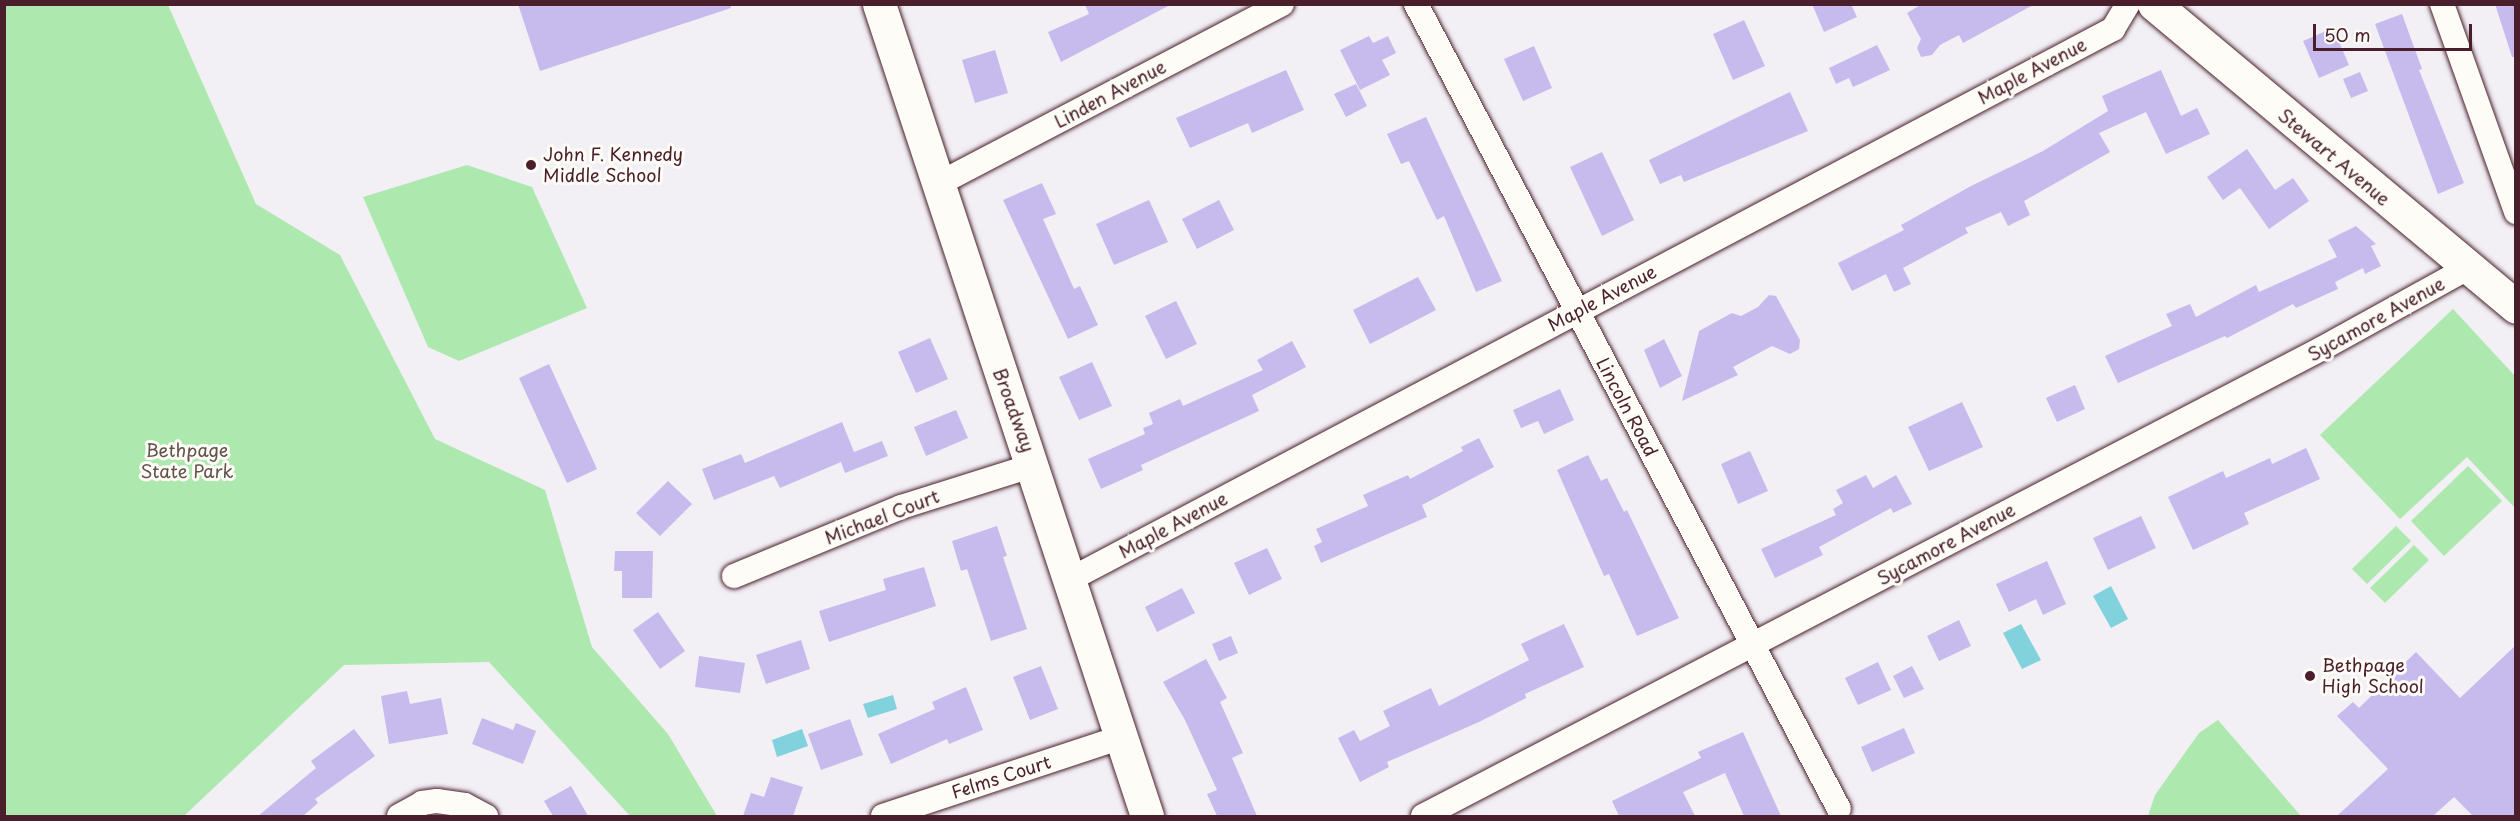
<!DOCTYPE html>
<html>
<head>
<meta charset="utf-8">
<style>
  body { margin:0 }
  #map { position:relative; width:2520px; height:821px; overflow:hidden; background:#f2eff5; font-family:"Playpen Sans",sans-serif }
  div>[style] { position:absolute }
  .green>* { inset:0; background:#ade9af }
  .water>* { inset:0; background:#81d2dc }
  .building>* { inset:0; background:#c7bbed }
  .roads { filter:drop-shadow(0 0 2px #4a1f2b) drop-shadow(0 0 2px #4a1f2b) }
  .street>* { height:24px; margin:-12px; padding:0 12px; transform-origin:12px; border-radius:12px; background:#fdfcf7 }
  .secondary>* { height:33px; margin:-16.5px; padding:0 16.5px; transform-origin:16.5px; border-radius:16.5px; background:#fdfcf7 }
  .dots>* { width:16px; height:16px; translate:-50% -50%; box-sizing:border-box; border:3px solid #fdfcf7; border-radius:50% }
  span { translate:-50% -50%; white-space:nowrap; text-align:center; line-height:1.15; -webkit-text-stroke:6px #fdfcf7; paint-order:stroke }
  .street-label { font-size:18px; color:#4a1f2b }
  .poi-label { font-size:18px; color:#4a1f2b }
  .left { translate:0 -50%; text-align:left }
  .park-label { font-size:18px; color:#63524c }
  .frame { position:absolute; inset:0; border:6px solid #4a1f2b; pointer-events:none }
  .scale { position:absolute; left:2313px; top:24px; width:159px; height:27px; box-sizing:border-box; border:3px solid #4a1f2b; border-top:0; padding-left:8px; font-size:18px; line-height:21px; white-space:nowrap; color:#4a1f2b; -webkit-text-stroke:4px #fdfcf7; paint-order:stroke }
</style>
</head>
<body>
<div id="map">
  <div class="green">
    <i style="clip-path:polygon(5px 4px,168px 5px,256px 204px,340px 255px,435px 439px,545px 490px,592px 647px,668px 734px,717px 816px,630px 816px,489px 662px,344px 665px,184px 816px,5px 816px)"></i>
    <i style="clip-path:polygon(467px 165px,532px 187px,587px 308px,459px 361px,428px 347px,363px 197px)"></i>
    <i style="clip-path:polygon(2453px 309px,2515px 376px,2515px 508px,2467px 457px,2400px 519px,2320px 435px)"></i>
    <i style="clip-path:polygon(2468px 466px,2502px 501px,2444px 556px,2411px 521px)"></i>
    <i style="clip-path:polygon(2396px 526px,2411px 541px,2367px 584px,2352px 569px)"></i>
    <i style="clip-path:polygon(2414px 545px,2429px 560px,2385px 603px,2370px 588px)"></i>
    <i style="clip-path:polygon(2218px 720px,2301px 816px,2148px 816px,2155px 795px,2199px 733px)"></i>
  </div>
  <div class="water">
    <i style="clip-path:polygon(2111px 586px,2128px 619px,2111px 628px,2093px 596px)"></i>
    <i style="clip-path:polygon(2021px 624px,2041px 660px,2022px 669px,2003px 633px)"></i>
    <i style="clip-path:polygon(893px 695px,897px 709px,868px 718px,863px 704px)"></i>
    <i style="clip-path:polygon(802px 729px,808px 746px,777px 757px,772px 740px)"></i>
  </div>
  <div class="building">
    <i style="clip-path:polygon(518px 4px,730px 4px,731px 8px,540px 71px)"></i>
    <i style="clip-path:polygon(1085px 4px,1172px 4px,1061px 62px,1048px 32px,1089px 14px)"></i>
    <i style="clip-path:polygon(1812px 4px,1851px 4px,1857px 17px,1824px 32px)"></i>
    <i style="clip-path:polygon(1922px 4px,2035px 4px,1963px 43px,1959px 35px,1940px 45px,1932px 55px,1921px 57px,1917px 48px,1921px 39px,1907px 13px)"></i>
    <i style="clip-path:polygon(2495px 4px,2516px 4px,2516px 57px,2512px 57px)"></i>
    <i style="clip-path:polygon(2402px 14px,2422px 69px,2419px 70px,2464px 183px,2438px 194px,2375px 24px)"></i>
    <i style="clip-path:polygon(1744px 20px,1765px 66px,1733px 80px,1713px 34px)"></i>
    <i style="clip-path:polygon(2333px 28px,2349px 65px,2319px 78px,2303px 41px)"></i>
    <i style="clip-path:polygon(1369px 36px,1373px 43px,1388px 36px,1396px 53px,1382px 60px,1390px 75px,1360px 90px,1340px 50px)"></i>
    <i style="clip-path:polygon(1877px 45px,1890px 70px,1853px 87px,1849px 78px,1836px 84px,1829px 68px)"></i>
    <i style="clip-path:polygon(1534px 46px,1552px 88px,1523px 101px,1504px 59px)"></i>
    <i style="clip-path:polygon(995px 50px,1008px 93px,975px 103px,962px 60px)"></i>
    <i style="clip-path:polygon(1286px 70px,1304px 110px,1252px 133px,1248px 123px,1190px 148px,1176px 118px)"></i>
    <i style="clip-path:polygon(2161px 70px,2181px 116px,2197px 108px,2210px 134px,2166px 154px,2146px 112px,2099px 133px,2110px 152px,2024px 201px,2030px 215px,2008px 226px,2001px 212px,1965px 228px,1968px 233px,1903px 268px,1911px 284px,1894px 292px,1886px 274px,1852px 291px,1838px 263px,1904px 230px,1901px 225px,1971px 186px,2043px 151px,2108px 111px,2102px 96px)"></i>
    <i style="clip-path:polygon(2360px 72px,2368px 91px,2351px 98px,2343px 79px)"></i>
    <i style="clip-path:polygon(1356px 84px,1367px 106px,1346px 117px,1334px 94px)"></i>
    <i style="clip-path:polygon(1790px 92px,1808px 131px,1684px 182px,1681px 175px,1660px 184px,1649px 160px)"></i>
    <i style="clip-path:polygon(1426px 117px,1502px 281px,1476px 292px,1444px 216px,1437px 220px,1409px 161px,1401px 164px,1387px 134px)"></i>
    <i style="clip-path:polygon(2247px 149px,2275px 190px,2293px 178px,2309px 201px,2269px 229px,2240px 188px,2223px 200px,2207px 177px)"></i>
    <i style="clip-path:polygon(1602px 152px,1634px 220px,1602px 236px,1570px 167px)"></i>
    <i style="clip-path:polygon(1042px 183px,1056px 214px,1043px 219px,1074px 289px,1080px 286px,1098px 325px,1068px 339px,1003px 200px)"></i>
    <i style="clip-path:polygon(1149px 200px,1168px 242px,1114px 265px,1096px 224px)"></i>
    <i style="clip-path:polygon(1219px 200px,1234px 230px,1197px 249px,1182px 219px)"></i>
    <i style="clip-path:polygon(2356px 226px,2376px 244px,2371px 246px,2381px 266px,2365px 274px,2363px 268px,2335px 282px,2338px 289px,2296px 308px,2293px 304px,2227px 338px,2225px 336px,2118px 383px,2105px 356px,2172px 326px,2166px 314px,2190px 304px,2196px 317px,2256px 285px,2259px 292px,2337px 257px,2328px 240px)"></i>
    <i style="clip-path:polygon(1418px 277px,1436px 310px,1370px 344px,1353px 310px)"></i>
    <i style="clip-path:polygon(1769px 295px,1776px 296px,1800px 340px,1799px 349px,1790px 354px,1772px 346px,1733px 367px,1738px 375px,1682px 401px,1699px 331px,1732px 313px,1741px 316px,1758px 307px)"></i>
    <i style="clip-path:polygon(1176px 301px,1197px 344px,1166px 359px,1145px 316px)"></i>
    <i style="clip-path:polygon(930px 338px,948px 379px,916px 393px,898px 352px)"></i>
    <i style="clip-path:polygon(1664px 339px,1682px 376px,1660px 388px,1644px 350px)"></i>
    <i style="clip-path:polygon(1292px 341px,1306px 367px,1252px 395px,1259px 411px,1141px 465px,1143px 470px,1101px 489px,1088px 459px,1145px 434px,1143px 428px,1153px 424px,1149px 413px,1180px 399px,1183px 406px,1263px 370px,1257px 360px)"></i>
    <i style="clip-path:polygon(1092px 362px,1112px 406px,1079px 420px,1059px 377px)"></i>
    <i style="clip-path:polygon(549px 364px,597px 469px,567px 483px,519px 378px)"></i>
    <i style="clip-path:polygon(2075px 385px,2085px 409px,2057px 422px,2046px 398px)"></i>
    <i style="clip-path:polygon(1560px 389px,1574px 420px,1544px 434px,1538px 421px,1521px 428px,1513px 410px)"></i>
    <i style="clip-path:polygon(1962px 402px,1983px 447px,1929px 471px,1908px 427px)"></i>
    <i style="clip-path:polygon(956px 410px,968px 438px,926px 456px,914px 427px)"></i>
    <i style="clip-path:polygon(842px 422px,854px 452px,882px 441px,888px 456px,845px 473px,841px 462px,780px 488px,774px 476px,714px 500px,702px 469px,741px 454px,745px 463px)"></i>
    <i style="clip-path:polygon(1479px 438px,1494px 467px,1422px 505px,1427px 517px,1321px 563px,1314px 546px,1322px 542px,1316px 529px,1368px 506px,1363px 495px,1408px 475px,1410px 479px,1463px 451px,1461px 447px)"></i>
    <i style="clip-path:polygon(2306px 448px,2320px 479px,2244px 513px,2249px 524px,2193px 550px,2168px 497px,2223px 471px,2226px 478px,2270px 458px,2272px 464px)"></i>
    <i style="clip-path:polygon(1750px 451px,1768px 491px,1738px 504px,1721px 464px)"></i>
    <i style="clip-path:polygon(1588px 455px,1601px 481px,1607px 478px,1624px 512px,1627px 510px,1679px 618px,1637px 636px,1609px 574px,1604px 576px,1557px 470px)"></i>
    <i style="clip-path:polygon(1866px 475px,1873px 488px,1896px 475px,1912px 504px,1893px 513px,1891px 508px,1819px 547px,1823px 555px,1775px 578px,1761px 549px,1836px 515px,1833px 509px,1843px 503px,1836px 490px)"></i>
    <i style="clip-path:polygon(668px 481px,692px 504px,660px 536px,636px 513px)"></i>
    <i style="clip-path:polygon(2141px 516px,2156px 548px,2108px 570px,2093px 538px)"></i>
    <i style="clip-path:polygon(997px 526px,1007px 556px,1003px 557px,1027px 629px,991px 641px,967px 569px,961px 571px,952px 541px)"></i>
    <i style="clip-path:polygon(1267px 548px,1282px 579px,1249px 595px,1234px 563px)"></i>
    <i style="clip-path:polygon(615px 551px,653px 551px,652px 598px,622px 598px,622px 571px,614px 571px)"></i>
    <i style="clip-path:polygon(2047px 561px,2066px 604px,2043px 615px,2036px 599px,2009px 612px,1996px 584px)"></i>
    <i style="clip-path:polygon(924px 567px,936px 606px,829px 642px,819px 611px,886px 590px,883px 579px)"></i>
    <i style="clip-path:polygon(1182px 588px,1195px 613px,1157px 632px,1145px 607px)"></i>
    <i style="clip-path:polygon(658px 612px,685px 651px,660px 669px,633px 630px)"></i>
    <i style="clip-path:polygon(1959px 620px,1971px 646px,1939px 661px,1927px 636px)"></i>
    <i style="clip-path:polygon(1564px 624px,1584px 667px,1525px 694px,1526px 698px,1479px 722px,1387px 762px,1389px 767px,1360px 782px,1338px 738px,1354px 730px,1360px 741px,1390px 726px,1383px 711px,1431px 688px,1439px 706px,1529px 660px,1521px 644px)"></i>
    <i style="clip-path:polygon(1231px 636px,1238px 653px,1219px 661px,1212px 644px)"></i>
    <i style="clip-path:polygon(801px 640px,810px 669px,766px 684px,756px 655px)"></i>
    <i style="clip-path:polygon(2516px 645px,2516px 816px,2473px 816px,2454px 797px,2433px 816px,2337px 816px,2388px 769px,2337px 716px,2353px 702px,2359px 708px,2416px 652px,2460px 698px)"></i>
    <i style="clip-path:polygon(699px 656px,745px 663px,740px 693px,695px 687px)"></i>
    <i style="clip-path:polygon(1206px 659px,1227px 698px,1220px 702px,1243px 753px,1232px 758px,1257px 816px,1217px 816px,1207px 794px,1217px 790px,1185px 720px,1163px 682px)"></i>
    <i style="clip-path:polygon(1878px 662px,1891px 690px,1858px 705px,1845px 678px)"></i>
    <i style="clip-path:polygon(1041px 666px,1058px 709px,1030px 720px,1013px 677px)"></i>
    <i style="clip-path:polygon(1912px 666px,1924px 689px,1904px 698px,1893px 676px)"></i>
    <i style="clip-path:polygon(966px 687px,983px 730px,949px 744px,947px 739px,891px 764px,878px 734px,935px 709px,932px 702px)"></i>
    <i style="clip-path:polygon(407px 691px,410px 704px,441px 698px,448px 734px,389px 744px,381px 696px)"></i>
    <i style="clip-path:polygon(482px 718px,513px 730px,516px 723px,536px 731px,523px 764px,472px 744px)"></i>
    <i style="clip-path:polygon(850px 719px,863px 755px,821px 770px,808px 734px)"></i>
    <i style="clip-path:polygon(1904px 728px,1915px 753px,1872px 772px,1861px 747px)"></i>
    <i style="clip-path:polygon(354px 729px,375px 756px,315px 799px,318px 803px,303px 816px,258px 816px,316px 768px,311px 761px)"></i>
    <i style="clip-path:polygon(1743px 732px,1781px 816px,1744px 816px,1725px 773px,1683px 792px,1695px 816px,1619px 816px,1612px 801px,1701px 758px,1698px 752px)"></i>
    <i style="clip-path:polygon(771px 777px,803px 787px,793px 816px,743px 816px,751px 793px,764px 797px)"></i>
    <i style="clip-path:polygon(571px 786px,588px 816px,553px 816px,544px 801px)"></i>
  </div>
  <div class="roads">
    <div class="street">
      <i style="left:1416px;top:4px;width:909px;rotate:62.28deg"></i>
      <i style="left:2442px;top:4px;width:221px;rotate:70.4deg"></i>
      <i style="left:938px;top:184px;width:388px;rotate:-27.6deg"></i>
      <i style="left:734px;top:576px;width:181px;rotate:-22.4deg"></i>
      <i style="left:901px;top:507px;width:139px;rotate:-17.5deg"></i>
      <i style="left:1067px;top:581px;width:1183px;rotate:-27.82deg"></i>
      <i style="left:2113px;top:29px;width:29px;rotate:-59deg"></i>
      <i style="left:399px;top:816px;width:26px;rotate:-29deg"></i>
      <i style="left:422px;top:803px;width:15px;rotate:-8deg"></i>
      <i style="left:437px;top:801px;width:28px;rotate:8deg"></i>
      <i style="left:465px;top:805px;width:24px;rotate:28deg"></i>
      <i style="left:883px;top:816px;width:249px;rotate:-18.3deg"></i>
      <i style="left:1423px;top:816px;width:1012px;rotate:-27.48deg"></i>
      <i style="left:2321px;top:349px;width:166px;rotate:-28.9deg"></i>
    </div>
    <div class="secondary">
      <i style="left:879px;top:4px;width:855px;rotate:71.73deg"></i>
      <i style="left:2154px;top:4px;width:472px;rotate:39.9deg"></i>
    </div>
  </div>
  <div class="dots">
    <i style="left:531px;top:165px;background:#4a1f2b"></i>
    <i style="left:2310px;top:676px;background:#4a1f2b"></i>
  </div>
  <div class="street-label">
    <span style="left:2032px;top:71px;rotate:-28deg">Maple Avenue</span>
    <span style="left:1110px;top:94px;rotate:-28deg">Linden Avenue</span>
    <span style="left:2334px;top:157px;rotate:40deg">Stewart Avenue</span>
    <span style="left:1602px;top:298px;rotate:-28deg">Maple Avenue</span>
    <span style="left:2376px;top:319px;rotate:-29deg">Sycamore Avenue</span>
    <span style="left:1627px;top:407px;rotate:62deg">Lincoln Road</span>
    <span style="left:1014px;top:410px;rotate:70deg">Broadway</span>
    <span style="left:882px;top:517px;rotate:-21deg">Michael Court</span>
    <span style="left:1173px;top:525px;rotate:-28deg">Maple Avenue</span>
    <span style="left:1946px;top:544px;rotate:-28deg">Sycamore Avenue</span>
    <span style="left:1001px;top:777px;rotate:-18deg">Felms Court</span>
  </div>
  <div class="poi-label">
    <span class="left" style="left:543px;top:165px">John F. Kennedy<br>Middle School</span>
    <span class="left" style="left:2322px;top:676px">Bethpage<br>High School</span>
  </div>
  <div class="park-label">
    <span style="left:187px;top:461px">Bethpage<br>State Park</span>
  </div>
  <div class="frame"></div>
  <div class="scale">50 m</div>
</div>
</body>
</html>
